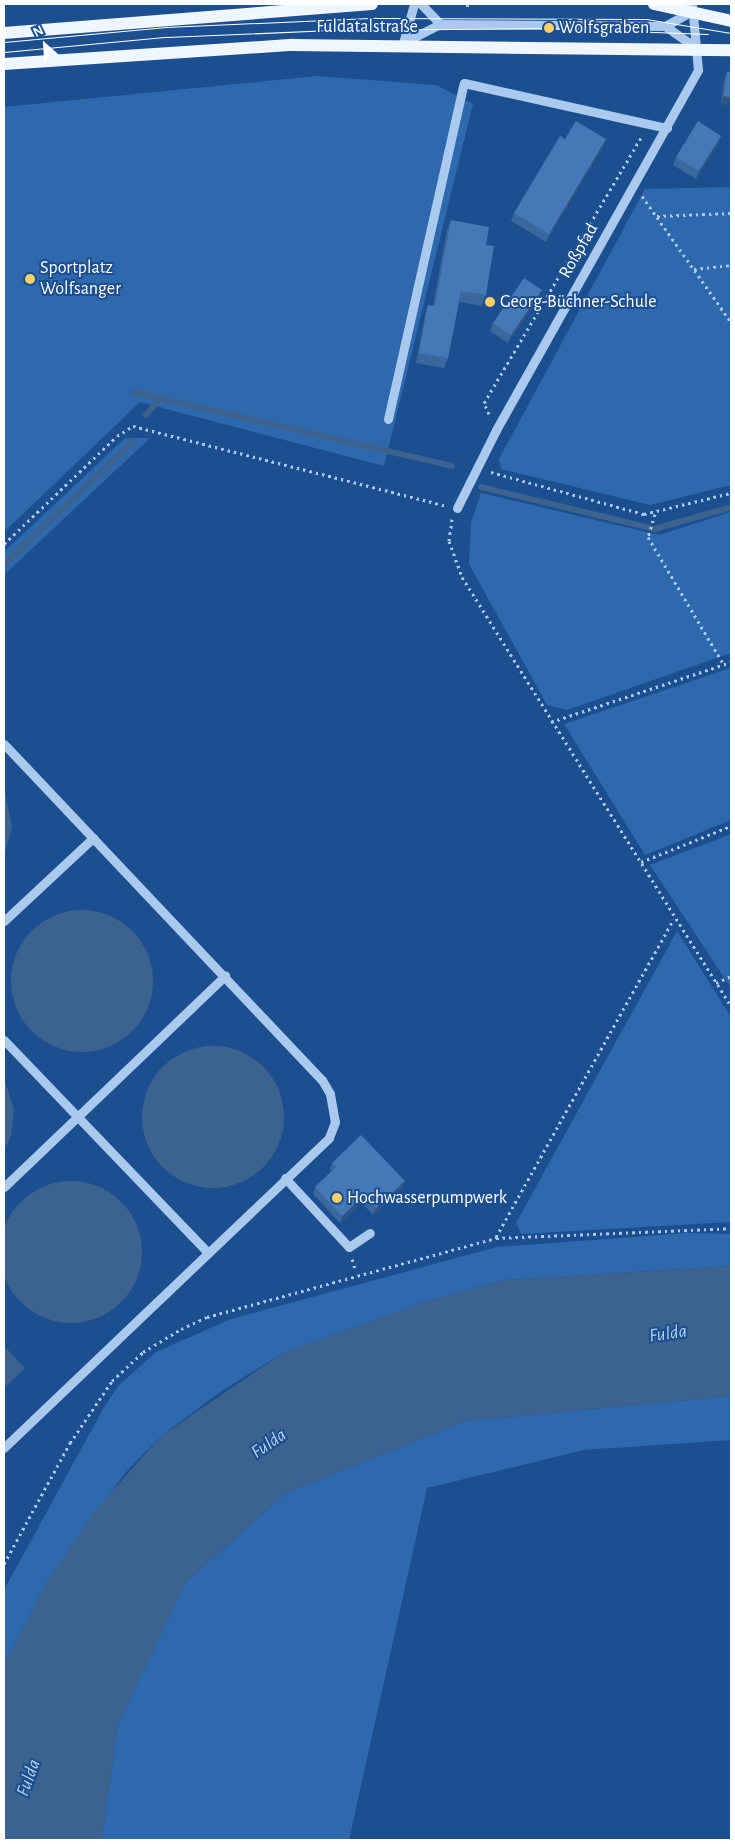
<!DOCTYPE html>
<html>
<head>
<meta charset="utf-8">
<style>
  body { margin:0 }
  #map { position:relative; width:735px; height:1844px; overflow:hidden; background:#1b4f8f; font-family:"Alegreya Sans",sans-serif }
  div>[style] { position:absolute }
  .green>* { inset:0; background:#2e69ad }
  .water>* { inset:0; background:#3c6290 }
  .round { border-radius:50% }
  .stream>* { height:6px; margin:-3px; padding:0 3px; transform-origin:3px; border-radius:3px; background:#3c6290 }
  .path>* { height:3px; margin-top:-1.5px; transform-origin:0; background:repeating-linear-gradient(90deg,#a9c9ee 0 2.5px,transparent 0 6.5px) }
  .minor>* { height:9px; margin:-4.5px; padding:0 4.5px; transform-origin:4.5px; border-radius:4.5px; background:#a9c9ee }
  .major>* { height:12px; margin:-6px; padding:0 6px; transform-origin:6px; border-radius:6px; background:#f0f6ff }
  .tram>* { height:1px; margin:-0.5px; padding:0 0.5px; transform-origin:0.5px; border-radius:0.5px; background:#fff }
  .wall>* { inset:0; background:#3a679d }
  .shaded-wall>* { inset:0; background:#305480 }
  .building>* { inset:0; background:#4478b7 }
  .dots>* { width:14px; height:14px; translate:-50% -50%; box-sizing:border-box; border:2px solid #1b4f8f; border-radius:50% }
  span { translate:-50% -50%; white-space:nowrap; text-align:center; line-height:1.15; -webkit-text-stroke:4px #1b4f8f; paint-order:stroke }
  .street-label { font-size:18px; color:#fff }
  .poi-label { font-size:18px; color:#fff }
  .left { translate:0 -50%; text-align:left }
  .water-label { font-size:19px; color:#b5d3f5; font-style:italic }
  .frame { position:absolute; inset:0; border:5px solid #fff; pointer-events:none }
  .north { position:absolute; left:20px; top:20px; width:50px; height:50px; -webkit-text-stroke:4px #1b4f8f; paint-order:stroke; rotate:334deg; font-size:14px; font-weight:700; line-height:20px; text-align:center; color:#fff }
  .north::after { content:''; display:block; margin:auto; width:18px; height:22px; background:#fff; clip-path:polygon(50% 0,100% 100%,50% 72%,0 100%) }
</style>
</head>
<body>
<div id="map">
  <div class="green">
    <i style="clip-path:polygon(317px 76px,436px 85px,473px 104px,384px 466px,140px 402px,4px 532px,4px 107px)"></i>
    <i style="clip-path:polygon(731px 187px,731px 485px,650px 505px,501px 469px,499px 459px,645px 189px)"></i>
    <i style="clip-path:polygon(125px 438px,150px 438px,4px 575px,4px 552px)"></i>
    <i style="clip-path:polygon(481px 493px,659px 535px,731px 512px,731px 653px,567px 710px,547px 705px,469px 564px,471px 522px)"></i>
    <i style="clip-path:polygon(731px 668px,731px 820px,645px 855px,564px 724px)"></i>
    <i style="clip-path:polygon(731px 834px,731px 988px,650px 865px)"></i>
    <i style="clip-path:polygon(677px 931px,731px 1017px,731px 1222px,521px 1234px,516px 1223px)"></i>
    <i style="clip-path:polygon(687px 1233px,731px 1234px,731px 1266px,504px 1280px,424px 1302px,283px 1353px,223px 1390px,161px 1436px,125px 1473px,46px 1583px,4px 1665px,4px 1590px,103px 1409px,118px 1386px,156px 1352px,231px 1319px,497px 1247px)"></i>
    <i style="clip-path:polygon(731px 1396px,731px 1440px,584px 1450px,427px 1488px,349px 1840px,102px 1840px,118px 1724px,186px 1582px,286px 1493px,466px 1421px)"></i>
  </div>
  <div class="water">
    <i style="clip-path:polygon(4px 787px,12px 827px,4px 856px)"></i>
    <i class="round" style="left:11px;top:910px;width:142px;height:142px"></i>
    <i class="round" style="left:142px;top:1046px;width:142px;height:142px"></i>
    <i style="clip-path:polygon(4px 1079px,14px 1109px,11px 1136px,4px 1150px)"></i>
    <i class="round" style="left:0;top:1181px;width:142px;height:142px"></i>
    <i style="clip-path:polygon(731px 1266px,731px 1396px,466px 1421px,286px 1493px,186px 1582px,118px 1724px,102px 1840px,4px 1840px,4px 1665px,46px 1583px,94px 1512px,161px 1436px,283px 1353px,424px 1302px,504px 1280px)"></i>
    <i style="clip-path:polygon(4px 1346px,25px 1368px,4px 1388px)"></i>
  </div>
  <div class="stream">
    <i style="left:134px;top:392px;width:326px;rotate:13.1deg"></i>
    <i style="left:146px;top:415px;width:21px;rotate:-49deg"></i>
    <i style="left:481px;top:487px;width:179px;rotate:13.6deg"></i>
    <i style="left:655px;top:529px;width:79px;rotate:-16.1deg"></i>
    <i style="left:4px;top:564px;width:178px;rotate:-43.4deg"></i>
  </div>
  <div class="path">
    <i style="left:466px;top:5px;width:7px"></i>
    <i style="left:642px;top:196px;width:154px;rotate:54.8deg"></i>
    <i style="left:657px;top:216px;width:74px;rotate:-2.3deg"></i>
    <i style="left:694px;top:269px;width:37px;rotate:-6deg"></i>
    <i style="left:489px;top:414px;width:12px;rotate:-114deg"></i>
    <i style="left:484px;top:403px;width:308px;rotate:-59.4deg"></i>
    <i style="left:491px;top:472px;width:159px;rotate:15.4deg"></i>
    <i style="left:644px;top:514px;width:89px;rotate:-13.6deg"></i>
    <i style="left:655px;top:514px;width:24px;rotate:107deg"></i>
    <i style="left:648px;top:537px;width:149px;rotate:59.3deg"></i>
    <i style="left:452px;top:519px;width:22px;rotate:98deg"></i>
    <i style="left:449px;top:541px;width:38px;rotate:70deg"></i>
    <i style="left:462px;top:577px;width:506px;rotate:57.91deg"></i>
    <i style="left:4px;top:544px;width:156px;rotate:-43.7deg"></i>
    <i style="left:117px;top:436px;width:19px;rotate:-32deg"></i>
    <i style="left:133px;top:426px;width:321px;rotate:14.3deg"></i>
    <i style="left:551px;top:722px;width:190px;rotate:-18.4deg"></i>
    <i style="left:641px;top:862px;width:97px;rotate:-21.8deg"></i>
    <i style="left:716px;top:983px;width:17px;rotate:-25deg"></i>
    <i style="left:496px;top:1237px;width:364px;rotate:-60.8deg"></i>
    <i style="left:352px;top:1259px;width:10px;rotate:73deg"></i>
    <i style="left:4px;top:1564px;width:138px;rotate:-61.4deg"></i>
    <i style="left:70px;top:1443px;width:75px;rotate:-55.9deg"></i>
    <i style="left:112px;top:1381px;width:42px;rotate:-43.1deg"></i>
    <i style="left:143px;top:1352px;width:44px;rotate:-31.2deg"></i>
    <i style="left:181px;top:1329px;width:29px;rotate:-25deg"></i>
    <i style="left:207px;top:1317px;width:300px;rotate:-15.3deg"></i>
    <i style="left:496px;top:1238px;width:235px;rotate:-2.4deg"></i>
  </div>
  <div class="minor">
    <i style="left:421px;top:4px;width:28px;rotate:46deg"></i>
    <i style="left:665px;top:26px;width:38px;rotate:35deg"></i>
    <i style="left:403px;top:43px;width:42px;rotate:-27.2deg"></i>
    <i style="left:440px;top:24px;width:225px;rotate:0.5deg"></i>
    <i style="left:665px;top:26px;width:31px;rotate:-29deg"></i>
    <i style="left:403px;top:43px;width:41px;rotate:-74.2deg"></i>
    <i style="left:388px;top:419px;width:344px;rotate:-77.3deg"></i>
    <i style="left:464px;top:83px;width:208px;rotate:12.5deg"></i>
    <i style="left:457px;top:508px;width:87px;rotate:-63.4deg"></i>
    <i style="left:496px;top:430px;width:413px;rotate:-60.7deg"></i>
    <i style="left:698px;top:70px;width:66px;rotate:-95.2deg"></i>
    <i style="left:4px;top:744px;width:463px;rotate:46.6deg"></i>
    <i style="left:322px;top:1080px;width:16px;rotate:60deg"></i>
    <i style="left:330px;top:1094px;width:28px;rotate:80deg"></i>
    <i style="left:335px;top:1122px;width:17px;rotate:111deg"></i>
    <i style="left:329px;top:1138px;width:449px;rotate:136.4deg"></i>
    <i style="left:4px;top:921px;width:122px;rotate:-43deg"></i>
    <i style="left:4px;top:1040px;width:295px;rotate:46.2deg"></i>
    <i style="left:285px;top:1178px;width:94px;rotate:47.2deg"></i>
    <i style="left:349px;top:1247px;width:25px;rotate:-34deg"></i>
    <i style="left:4px;top:1187px;width:306px;rotate:-43.7deg"></i>
  </div>
  <div class="major">
    <i style="left:654px;top:4px;width:79px;rotate:12.4deg"></i>
    <i style="left:4px;top:33px;width:369px;rotate:-4.5deg"></i>
    <i style="left:4px;top:64px;width:289px;rotate:-3.8deg"></i>
    <i style="left:292px;top:45px;width:439px;rotate:0.7deg"></i>
  </div>
  <div class="tram">
    <i style="left:4px;top:42px;width:163px;rotate:-5.3deg"></i>
    <i style="left:166px;top:27px;width:210px;rotate:-2.5deg"></i>
    <i style="left:376px;top:18px;width:270px;rotate:0.2deg"></i>
    <i style="left:646px;top:19px;width:86px;rotate:9.4deg"></i>
    <i style="left:4px;top:52px;width:164px;rotate:-5.3deg"></i>
    <i style="left:167px;top:37px;width:165px;rotate:-2.4deg"></i>
    <i style="left:332px;top:30px;width:217px;rotate:-0.5deg"></i>
    <i style="left:549px;top:28px;width:159px;rotate:2.2deg"></i>
  </div>
  <div class="wall">
    <i style="clip-path:polygon(727px 72px,731px 105px,721px 104px,724px 80px)"></i>
    <i style="clip-path:polygon(721px 136px,718px 144px,696px 179px,673px 165px,676px 157px)"></i>
    <i style="clip-path:polygon(565px 139px,606px 139px,603px 147px,546px 242px,511px 221px,514px 213px)"></i>
    <i style="clip-path:polygon(451px 220px,486px 245px,486px 295px,482px 306px,459px 302px,448px 358px,444px 368px,416px 363px,425px 315px,428px 305px,433px 306px,447px 230px)"></i>
    <i style="clip-path:polygon(539px 298px,508px 343px,490px 331px,493px 323px)"></i>
    <i style="clip-path:polygon(332px 1163px,405px 1181px,403px 1187px,373px 1215px,361px 1202px,340px 1223px,313px 1194px,315px 1187px,332px 1172px,330px 1169px)"></i>
  </div>
  <div class="shaded-wall">
    <i style="clip-path:polygon(724px 96px,731px 97px,731px 105px,721px 104px)"></i>
    <i style="clip-path:polygon(721px 136px,718px 144px,696px 179px,699px 171px)"></i>
    <i style="clip-path:polygon(606px 139px,603px 147px,546px 242px,549px 234px)"></i>
    <i style="clip-path:polygon(542px 290px,539px 298px,508px 343px,511px 335px)"></i>
    <i style="clip-path:polygon(405px 1181px,403px 1187px,373px 1215px,376px 1208px)"></i>
    <i style="clip-path:polygon(363px 1196px,361px 1202px,340px 1223px,342px 1216px)"></i>
  </div>
  <div class="building">
    <i style="clip-path:polygon(727px 72px,731px 72px,731px 97px,724px 96px)"></i>
    <i style="clip-path:polygon(576px 121px,606px 139px,549px 234px,514px 213px,560px 136px,565px 139px)"></i>
    <i style="clip-path:polygon(698px 121px,721px 136px,699px 171px,676px 157px)"></i>
    <i style="clip-path:polygon(451px 220px,489px 227px,486px 245px,494px 246px,486px 295px,461px 291px,448px 358px,419px 353px,428px 305px,435px 306px)"></i>
    <i style="clip-path:polygon(524px 278px,542px 290px,511px 335px,493px 323px)"></i>
    <i style="clip-path:polygon(361px 1135px,405px 1181px,376px 1208px,363px 1196px,342px 1216px,315px 1187px,336px 1167px,332px 1163px)"></i>
  </div>
  <div class="dots">
    <i style="left:549px;top:28px;background:#ffd166"></i>
    <i style="left:30px;top:279px;background:#ffd166"></i>
    <i style="left:490px;top:302px;background:#ffd166"></i>
    <i style="left:337px;top:1198px;background:#ffd166"></i>
  </div>
  <div class="street-label">
    <span style="left:367px;top:27px">Fuldatalstraße</span>
    <span style="left:579px;top:251px;rotate:-60deg">Roßpfad</span>
  </div>
  <div class="poi-label">
    <span class="left" style="left:559px;top:28px">Wolfsgraben</span>
    <span class="left" style="left:40px;top:279px">Sportplatz<br>Wolfsanger</span>
    <span class="left" style="left:500px;top:302px">Georg-Büchner-Schule</span>
    <span class="left" style="left:347px;top:1198px">Hochwasserpumpwerk</span>
  </div>
  <div class="water-label">
    <span style="left:668px;top:1334px;rotate:-8deg">Fulda</span>
    <span style="left:269px;top:1444px;rotate:-34deg">Fulda</span>
    <span style="left:29px;top:1778px;rotate:-70deg">Fulda</span>
  </div>
  <div class="frame"></div>
  <div class="north">N</div>
</div>
</body>
</html>
